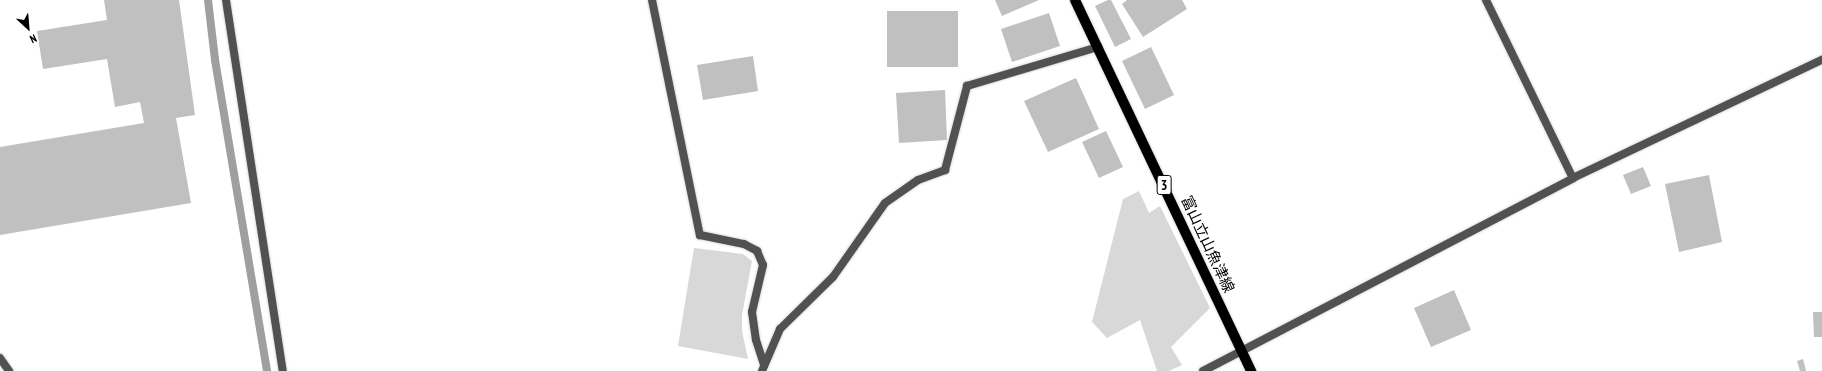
<!DOCTYPE html>
<html>
<head>
<meta charset="utf-8">
<style>
  body { margin:0 }
  #map { position:relative; width:1822px; height:371px; overflow:hidden; background:#fff; font-family:"PT Sans Narrow","Noto Sans JP",sans-serif }
  div>[style] { position:absolute }
  .green>* { inset:0; background:#d8d8d8 }
  .stream>* { height:8px; margin:-4px; padding:0 4px; transform-origin:4px; border-radius:4px; background:#9f9f9f }
  .building>* { inset:0; background:#c0c0c0 }
  .roads { filter:drop-shadow(0 0 1px #dbdbdb) drop-shadow(0 0 1px #dbdbdb) }
  .minor>* { height:8px; margin:-4px; padding:0 4px; transform-origin:4px; border-radius:4px; background:#515151 }
  .tertiary>* { height:8px; margin:-4px; padding:0 4px; transform-origin:4px; border-radius:4px; background:#515151 }
  .primary>* { height:10px; margin:-5px; padding:0 5px; transform-origin:5px; border-radius:5px; background:#000 }
  span { translate:-50% -50%; white-space:nowrap; text-align:center; line-height:1.15; -webkit-text-stroke:3px #fff; paint-order:stroke }
  .shield-label span { padding:1px 3px; background:#fff; border:1px solid; border-radius:3px; -webkit-text-stroke-width:0 }
  .shield-label { font-size:14px; color:#000; font-weight:700 }
  .street-label { font-size:15px; color:#000 }
  .north { position:absolute; left:8px; top:8px; width:40px; height:40px; -webkit-text-stroke:3px #fff; paint-order:stroke; rotate:154deg; font-size:11px; font-weight:700; line-height:16px; text-align:center; color:#000 }
  .north::after { content:''; display:block; margin:auto; width:14px; height:18px; background:#000; clip-path:polygon(50% 0,100% 100%,50% 72%,0 100%) }
</style>
</head>
<body>
<div id="map">
  <div class="green">
    <i style="clip-path:polygon(1139px 191px,1149px 213px,1160px 206px,1210px 308px,1171px 347px,1182px 365px,1169px 371px,1157px 371px,1140px 320px,1107px 338px,1092px 322px,1123px 199px)"></i>
    <i style="clip-path:polygon(694px 248px,743px 254px,752px 261px,742px 315px,742px 331px,748px 359px,678px 346px)"></i>
  </div>
  <div class="stream">
    <i style="left:208px;top:0;width:60px;rotate:83.3deg"></i>
    <i style="left:215px;top:60px;width:315px;rotate:80.5deg"></i>
  </div>
  <div class="building">
    <i style="clip-path:polygon(104px 0,179px 0,195px 115px,176px 118px,191px 203px,0 235px,0 147px,144px 123px,140px 102px,115px 107px,107px 59px,43px 69px,37px 31px,107px 20px)"></i>
    <i style="clip-path:polygon(995px 0,1039px 0,1002px 16px)"></i>
    <i style="clip-path:polygon(1108px 0,1111px 0,1131px 39px,1115px 47px,1095px 6px)"></i>
    <i style="clip-path:polygon(1127px 0,1182px 0,1187px 9px,1143px 37px,1122px 4px)"></i>
    <i style="clip-path:polygon(887px 11px,958px 11px,958px 67px,887px 67px)"></i>
    <i style="clip-path:polygon(1049px 13px,1060px 46px,1012px 62px,1001px 29px)"></i>
    <i style="clip-path:polygon(1151px 47px,1174px 95px,1145px 109px,1122px 61px)"></i>
    <i style="clip-path:polygon(753px 56px,758px 91px,703px 100px,697px 65px)"></i>
    <i style="clip-path:polygon(1076px 78px,1099px 129px,1048px 152px,1024px 101px)"></i>
    <i style="clip-path:polygon(945px 90px,947px 140px,899px 143px,896px 93px)"></i>
    <i style="clip-path:polygon(1106px 131px,1123px 167px,1099px 178px,1082px 142px)"></i>
    <i style="clip-path:polygon(1643px 167px,1651px 186px,1631px 194px,1623px 175px)"></i>
    <i style="clip-path:polygon(1709px 175px,1722px 242px,1679px 252px,1665px 184px)"></i>
    <i style="clip-path:polygon(1454px 290px,1471px 330px,1431px 347px,1414px 308px)"></i>
    <i style="clip-path:polygon(1813px 312px,1822px 312px,1822px 337px,1814px 337px)"></i>
    <i style="clip-path:polygon(1803px 359px,1806px 371px,1800px 371px,1797px 361px)"></i>
  </div>
  <div class="roads">
    <div class="minor">
      <i style="left:226px;top:0;width:375px;rotate:81.3deg"></i>
      <i style="left:652px;top:0;width:240px;rotate:78.5deg"></i>
      <i style="left:700px;top:235px;width:45px;rotate:11.6deg"></i>
      <i style="left:744px;top:244px;width:15px;rotate:28deg"></i>
      <i style="left:757px;top:251px;width:15px;rotate:67deg"></i>
      <i style="left:763px;top:265px;width:48px;rotate:103.2deg"></i>
      <i style="left:752px;top:312px;width:28px;rotate:82deg"></i>
      <i style="left:756px;top:340px;width:26px;rotate:72deg"></i>
      <i style="left:1486px;top:0;width:198px;rotate:64deg"></i>
      <i style="left:762px;top:371px;width:46px;rotate:-66.8deg"></i>
      <i style="left:780px;top:329px;width:74px;rotate:-44.5deg"></i>
      <i style="left:833px;top:277px;width:90px;rotate:-54.9deg"></i>
      <i style="left:885px;top:203px;width:40px;rotate:-34.9deg"></i>
      <i style="left:918px;top:180px;width:29px;rotate:-20deg"></i>
      <i style="left:945px;top:170px;width:87px;rotate:-75.3deg"></i>
      <i style="left:967px;top:86px;width:137px;rotate:-16.6deg"></i>
      <i style="left:1203px;top:371px;width:417px;rotate:-27.5deg"></i>
      <i style="left:1573px;top:178px;width:276px;rotate:-25.4deg"></i>
    </div>
    <div class="tertiary">
      <i style="left:0;top:358px;width:16px;rotate:55deg"></i>
    </div>
    <div class="primary">
      <i style="left:1075px;top:0;width:411px;rotate:64.6deg"></i>
    </div>
  </div>
  <div class="shield-label">
    <span style="left:1164px;top:185px">3</span>
  </div>
  <div class="street-label">
    <span style="left:1208px;top:244px;rotate:65deg">富山立山魚津線</span>
  </div>
  <div class="north">N</div>
</div>
</body>
</html>
